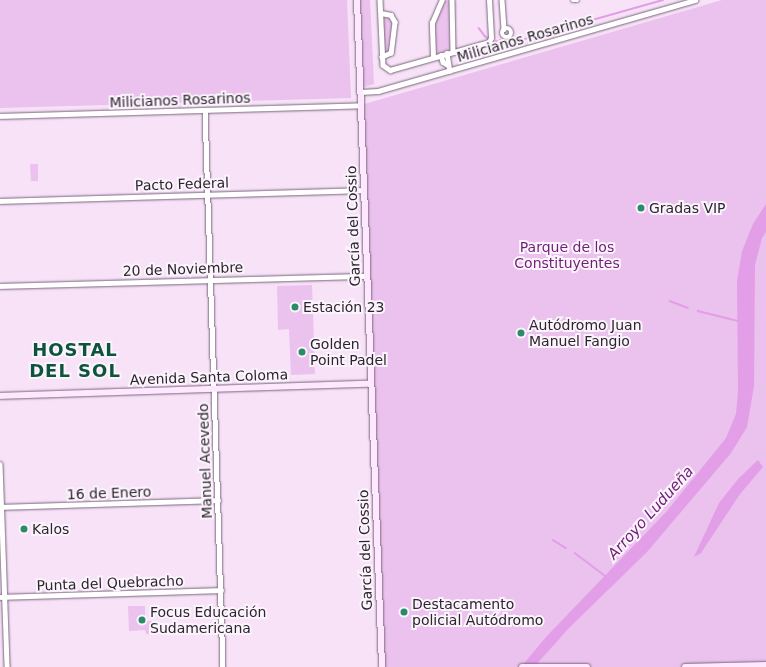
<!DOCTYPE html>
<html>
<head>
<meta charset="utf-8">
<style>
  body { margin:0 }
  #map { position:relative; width:766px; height:667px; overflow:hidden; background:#f7e2f8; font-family:"DejaVu Sans",sans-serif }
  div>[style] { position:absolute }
  .green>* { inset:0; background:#ebc1ed }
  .water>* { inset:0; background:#e29ee7 }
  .stream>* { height:1.5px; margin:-0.75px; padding:0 0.75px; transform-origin:0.75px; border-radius:0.75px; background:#e29ee7 }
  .roads { filter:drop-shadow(0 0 1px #7a677b) drop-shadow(0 0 1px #7a677b) }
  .street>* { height:4.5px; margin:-2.25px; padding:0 2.25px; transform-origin:2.25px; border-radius:2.25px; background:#fff }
  .street>.ring { margin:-2.25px; padding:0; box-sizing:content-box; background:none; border:4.5px solid #fff; border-radius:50% }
  .secondary>* { height:6px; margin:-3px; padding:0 3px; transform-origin:3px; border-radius:3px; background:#fde8ff }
  .dots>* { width:11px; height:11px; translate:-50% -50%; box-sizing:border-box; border:2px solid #fcf4fd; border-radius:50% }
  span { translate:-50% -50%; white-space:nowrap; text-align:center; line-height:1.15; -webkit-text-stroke:4px #fcf4fd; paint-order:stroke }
  .street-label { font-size:14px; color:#2d252e }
  .poi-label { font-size:14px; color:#2d252e }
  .left { translate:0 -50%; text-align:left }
  .park-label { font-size:14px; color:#6f1f76 }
  .water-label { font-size:15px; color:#712178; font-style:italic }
  .district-label { font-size:18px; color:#0c543b; font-weight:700; letter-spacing:1px }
</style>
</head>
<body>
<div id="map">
  <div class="green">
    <i style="clip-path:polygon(0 0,347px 0,351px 98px,0 108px)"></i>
    <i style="clip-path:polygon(357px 0,370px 0,374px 84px,360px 88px)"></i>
    <i style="clip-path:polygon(449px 0,450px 49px,440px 54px,435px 52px,434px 26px,444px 1px)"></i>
    <i style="clip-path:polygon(722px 0,766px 0,766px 667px,382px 667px,361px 105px)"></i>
    <i style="clip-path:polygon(389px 16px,393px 20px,391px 47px,389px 53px,384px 55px,384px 18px)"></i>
    <i style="clip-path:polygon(30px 164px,38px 164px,38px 181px,31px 181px)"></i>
    <i style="clip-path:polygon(312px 285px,315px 374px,291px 375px,289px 329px,278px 330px,277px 286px)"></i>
    <i style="clip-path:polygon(128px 606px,145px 606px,145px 621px,152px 621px,153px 634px,146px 634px,145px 630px,129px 631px)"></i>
  </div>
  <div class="water">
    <i style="clip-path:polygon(766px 204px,766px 232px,762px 238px,755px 265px,754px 386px,747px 427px,731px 453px,647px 552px,569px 628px,534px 667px,521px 667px,546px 637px,667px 511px,726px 438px,736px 414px,738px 391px,737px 281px,742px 251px,753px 224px)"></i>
    <i style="clip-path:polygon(758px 460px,763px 467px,740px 494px,701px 553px,694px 557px,719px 503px,738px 479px)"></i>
  </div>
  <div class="stream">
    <i style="left:479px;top:28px;width:10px;rotate:53deg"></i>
    <i style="left:485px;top:36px;width:10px;rotate:37deg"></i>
    <i style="left:493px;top:42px;width:5px;rotate:-11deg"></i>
    <i style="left:500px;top:40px;width:6px;rotate:51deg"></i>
    <i style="left:504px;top:45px;width:165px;rotate:-15.8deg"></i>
    <i style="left:670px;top:301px;width:19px;rotate:21deg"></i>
    <i style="left:698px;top:311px;width:41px;rotate:14deg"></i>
    <i style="left:553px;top:540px;width:15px;rotate:32deg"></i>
    <i style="left:575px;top:553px;width:39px;rotate:37deg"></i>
  </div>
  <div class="roads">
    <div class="street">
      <i style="left:380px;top:0;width:65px;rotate:87.4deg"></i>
      <i style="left:383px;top:65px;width:9px;rotate:36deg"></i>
      <i style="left:390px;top:70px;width:103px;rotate:-15.8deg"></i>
      <i style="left:489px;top:42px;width:4px;rotate:-63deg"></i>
      <i style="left:491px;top:38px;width:38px;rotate:-93deg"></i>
      <i style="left:452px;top:0;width:52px;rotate:88.9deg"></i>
      <i style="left:502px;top:0;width:29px;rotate:86deg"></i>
      <i style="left:573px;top:0;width:4px"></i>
      <i style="left:381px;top:13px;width:10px;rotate:11deg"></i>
      <i style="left:391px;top:15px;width:8px;rotate:60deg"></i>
      <i style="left:395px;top:22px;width:31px;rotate:97deg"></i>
      <i style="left:391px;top:53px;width:10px;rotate:156deg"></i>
      <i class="ring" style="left:502px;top:28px;width:5.5px;height:5.5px"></i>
      <i style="left:447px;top:53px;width:18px;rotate:81deg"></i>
      <i style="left:441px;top:55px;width:7px;rotate:74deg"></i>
      <i style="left:443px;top:62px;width:6px;rotate:31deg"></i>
      <i style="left:433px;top:57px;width:34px;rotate:-92deg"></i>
      <i style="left:432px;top:23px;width:25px;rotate:-67deg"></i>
      <i style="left:360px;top:92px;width:18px;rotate:-3deg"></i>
      <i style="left:378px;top:91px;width:330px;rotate:-16deg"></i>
      <i style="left:205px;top:110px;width:557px;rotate:88.15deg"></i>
      <i style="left:0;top:116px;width:361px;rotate:-1.7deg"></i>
      <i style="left:0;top:201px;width:364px;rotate:-1.7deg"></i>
      <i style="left:0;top:286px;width:367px;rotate:-1.6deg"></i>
      <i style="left:0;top:464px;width:203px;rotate:88deg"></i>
      <i style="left:0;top:507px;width:218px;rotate:-1.8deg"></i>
      <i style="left:0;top:597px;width:221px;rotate:-1.8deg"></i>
    </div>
    <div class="secondary">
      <i style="left:357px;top:0;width:667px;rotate:87.85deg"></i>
      <i style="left:0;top:396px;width:371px;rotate:-1.9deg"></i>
      <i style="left:522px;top:667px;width:65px"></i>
      <i style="left:685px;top:667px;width:81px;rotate:-1.4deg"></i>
    </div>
  </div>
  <div class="dots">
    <i style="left:641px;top:208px;background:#2a8c67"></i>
    <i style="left:295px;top:307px;background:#2a8c67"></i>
    <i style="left:521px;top:333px;background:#2a8c67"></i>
    <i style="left:302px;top:352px;background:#2a8c67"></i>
    <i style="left:24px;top:529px;background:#2a8c67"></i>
    <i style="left:404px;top:612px;background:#2a8c67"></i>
    <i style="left:142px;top:620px;background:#2a8c67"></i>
  </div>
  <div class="street-label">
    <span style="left:525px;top:38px;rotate:-16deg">Milicianos Rosarinos</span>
    <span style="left:180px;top:100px;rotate:-2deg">Milicianos Rosarinos</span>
    <span style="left:182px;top:184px;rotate:-2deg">Pacto Federal</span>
    <span style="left:353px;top:226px;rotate:-92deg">García del Cossio</span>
    <span style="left:183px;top:269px;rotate:-2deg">20 de Noviembre</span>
    <span style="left:209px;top:377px;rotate:-2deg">Avenida Santa Coloma</span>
    <span style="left:205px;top:461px;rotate:-92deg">Manuel Acevedo</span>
    <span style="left:109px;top:493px;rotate:-2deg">16 de Enero</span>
    <span style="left:365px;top:550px;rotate:-92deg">García del Cossio</span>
    <span style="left:110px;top:583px;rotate:-2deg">Punta del Quebracho</span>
  </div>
  <div class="poi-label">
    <span class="left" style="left:649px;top:208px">Gradas VIP</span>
    <span class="left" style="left:303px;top:307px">Estación 23</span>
    <span class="left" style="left:529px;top:333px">Autódromo Juan<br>Manuel Fangio</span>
    <span class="left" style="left:310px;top:352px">Golden<br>Point Padel</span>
    <span class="left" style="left:32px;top:529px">Kalos</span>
    <span class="left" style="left:412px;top:612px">Destacamento<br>policial Autódromo</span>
    <span class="left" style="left:150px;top:620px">Focus Educación<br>Sudamericana</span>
  </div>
  <div class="park-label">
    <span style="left:567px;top:255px">Parque de los<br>Constituyentes</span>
  </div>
  <div class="water-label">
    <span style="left:651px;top:513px;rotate:-48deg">Arroyo Ludueña</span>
  </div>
  <div class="district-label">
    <span style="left:75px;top:361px">HOSTAL<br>DEL SOL</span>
  </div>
</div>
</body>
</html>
